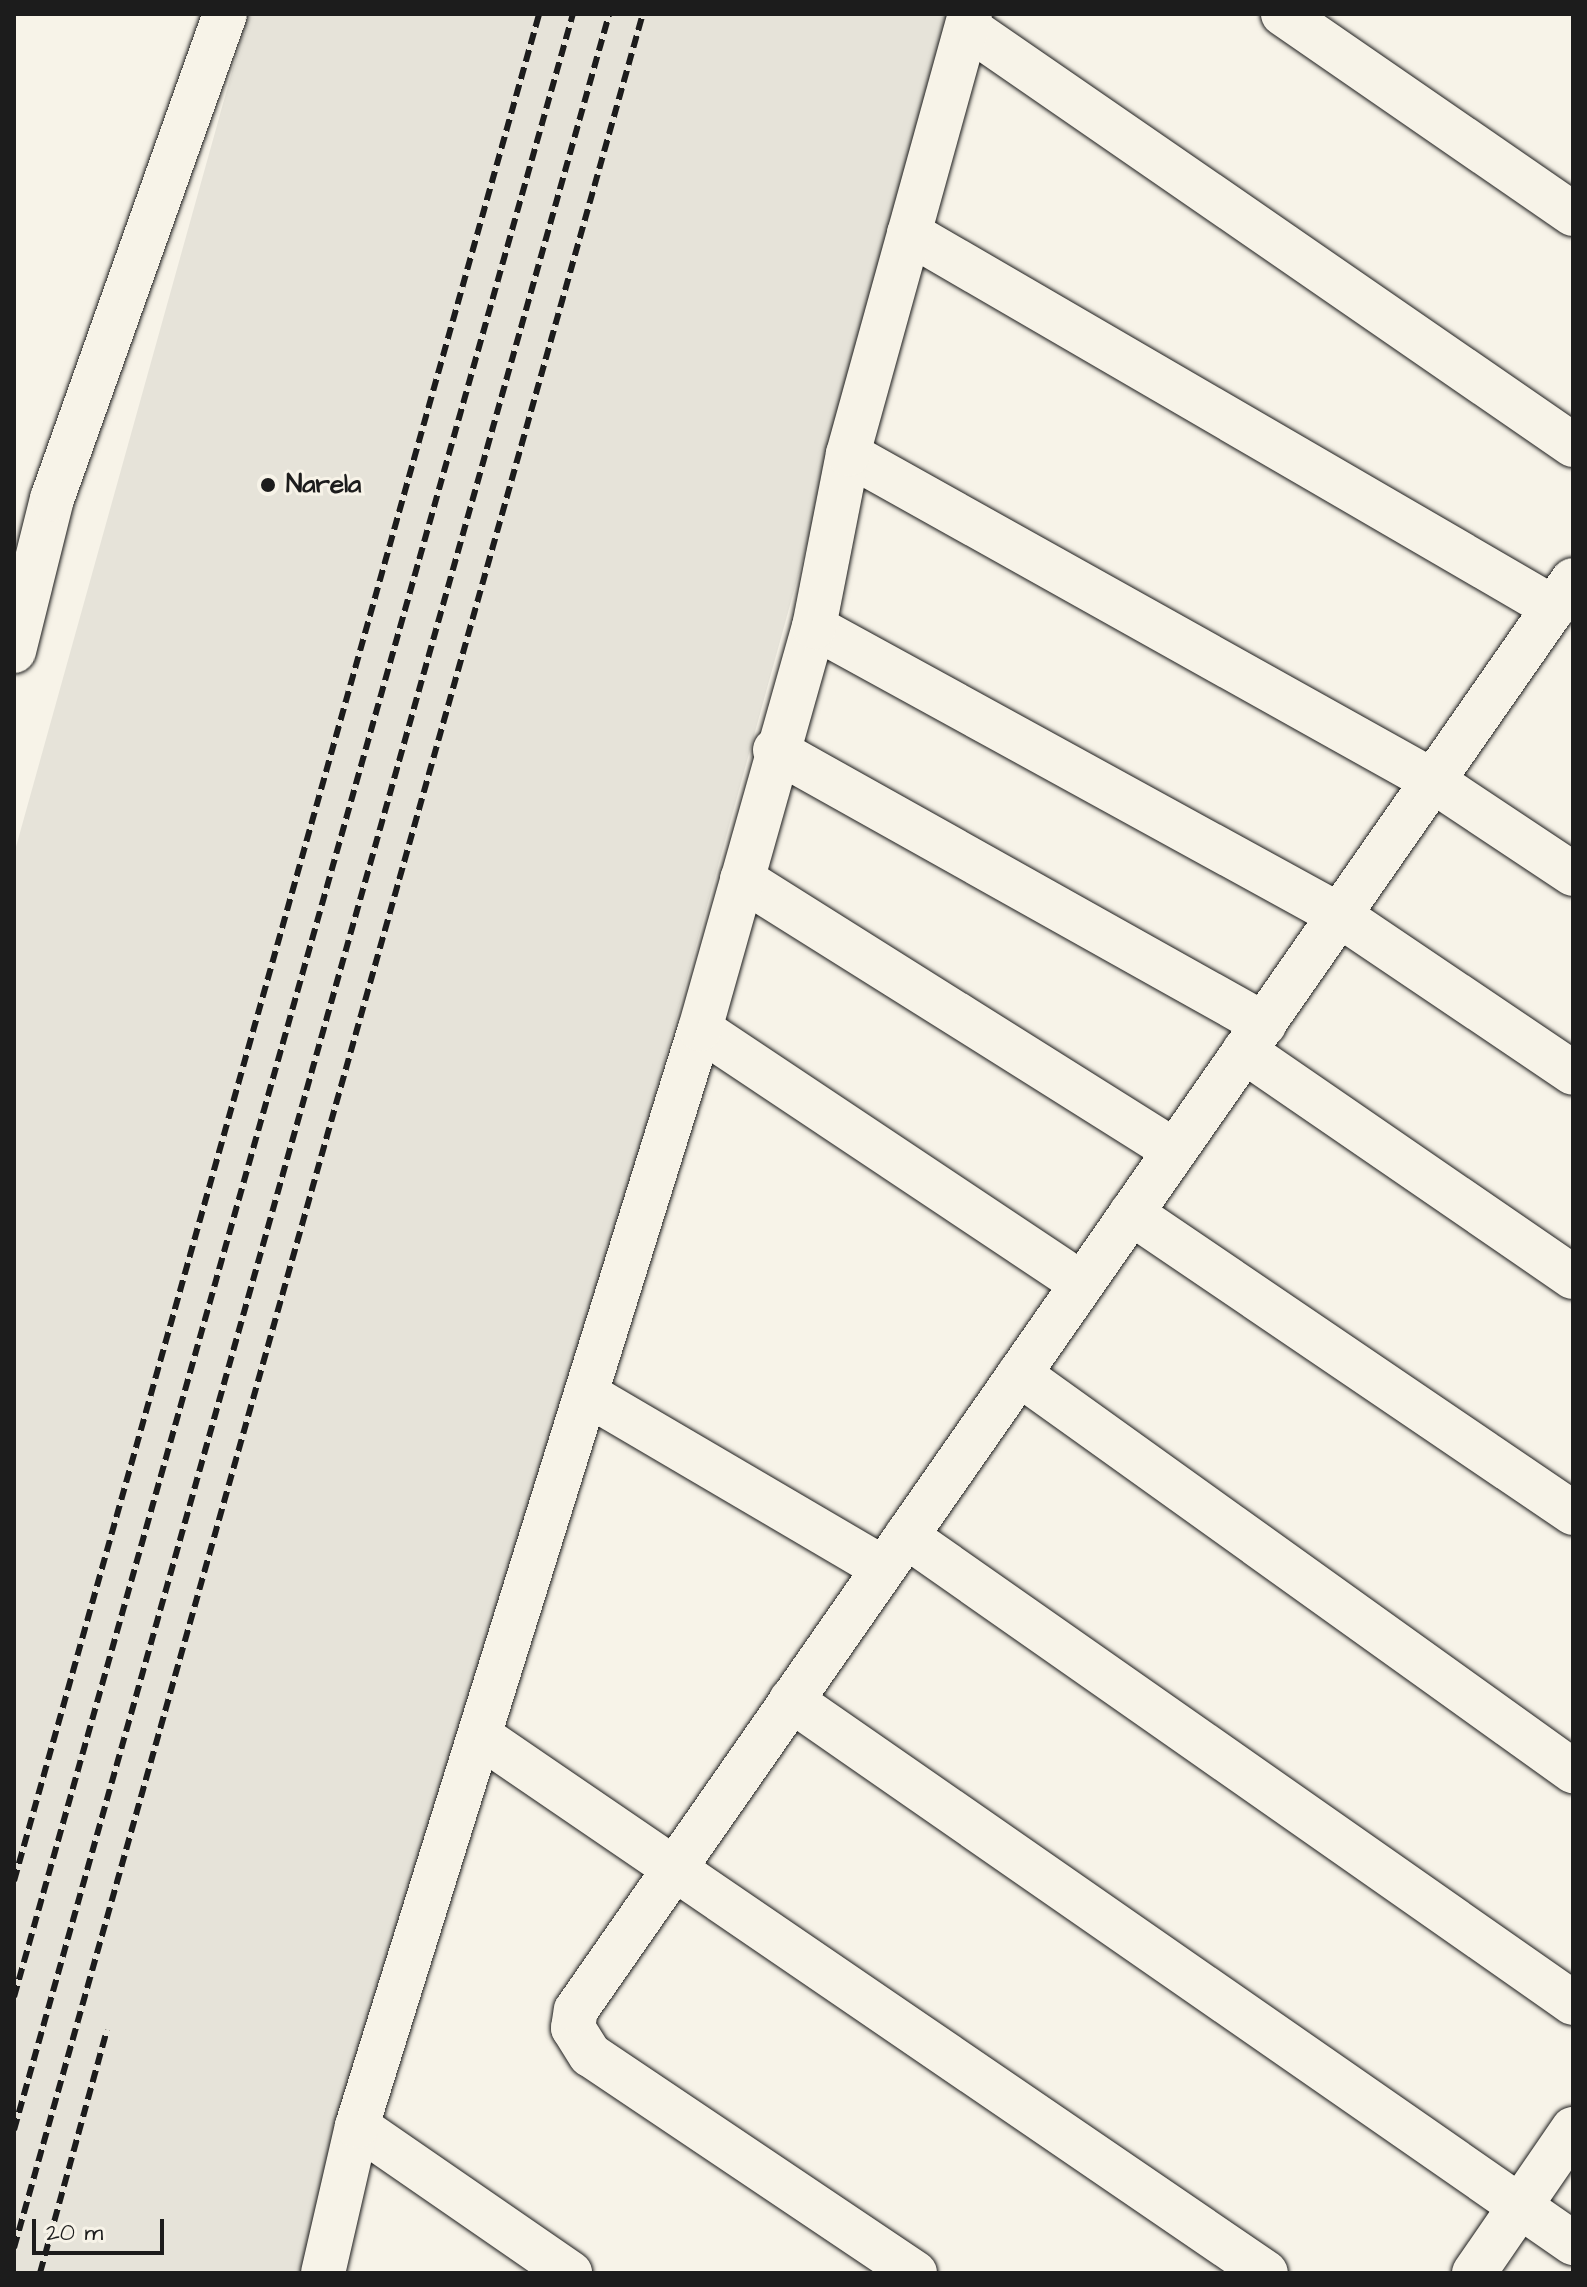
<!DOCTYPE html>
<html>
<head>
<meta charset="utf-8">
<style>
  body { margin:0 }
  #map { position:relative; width:1587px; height:2287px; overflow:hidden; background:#f7f3e8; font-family:"Architects Daughter",sans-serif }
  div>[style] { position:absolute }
  .built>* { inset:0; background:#e6e3d9 }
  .roads { filter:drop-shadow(0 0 2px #1c1c1c) drop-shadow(0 0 2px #1c1c1c) }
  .minor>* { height:44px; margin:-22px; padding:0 22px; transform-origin:22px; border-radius:22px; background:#f7f3e8 }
  .rail>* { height:6px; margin-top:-3px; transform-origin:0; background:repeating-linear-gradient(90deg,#1c1c1c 0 12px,transparent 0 18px) }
  .dots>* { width:22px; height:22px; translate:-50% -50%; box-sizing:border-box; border:4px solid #f7f3e8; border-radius:50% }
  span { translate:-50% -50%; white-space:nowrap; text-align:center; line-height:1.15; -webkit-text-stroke:6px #f7f3e8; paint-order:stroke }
  .poi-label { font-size:26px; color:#1c1c1c; font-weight:700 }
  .left { translate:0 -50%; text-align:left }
  .frame { position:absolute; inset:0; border:16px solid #1c1c1c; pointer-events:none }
  .scale { position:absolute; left:32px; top:2219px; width:132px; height:36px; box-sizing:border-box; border:4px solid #1c1c1c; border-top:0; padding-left:10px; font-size:24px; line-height:28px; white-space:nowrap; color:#1c1c1c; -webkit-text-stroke:6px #f7f3e8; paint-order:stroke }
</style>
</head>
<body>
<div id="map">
  <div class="built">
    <i style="clip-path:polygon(248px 14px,953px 14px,330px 2273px,14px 2273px,14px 854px)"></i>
  </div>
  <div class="roads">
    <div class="minor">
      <i style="left:1283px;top:14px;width:352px;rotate:34.6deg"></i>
      <i style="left:967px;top:27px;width:736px;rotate:34.6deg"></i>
      <i style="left:909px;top:233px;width:746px;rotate:30.17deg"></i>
      <i style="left:848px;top:454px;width:670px;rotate:29.2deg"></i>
      <i style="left:1433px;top:781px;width:168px;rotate:33.6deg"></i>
      <i style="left:814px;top:627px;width:599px;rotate:28.75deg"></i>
      <i style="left:1339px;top:915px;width:282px;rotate:34deg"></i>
      <i style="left:14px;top:651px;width:157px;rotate:-76deg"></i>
      <i style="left:52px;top:499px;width:515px;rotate:-70.37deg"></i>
      <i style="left:775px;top:750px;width:561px;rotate:29.26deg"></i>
      <i style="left:742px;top:879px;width:511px;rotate:32.14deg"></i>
      <i style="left:700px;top:1029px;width:459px;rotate:33.7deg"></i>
      <i style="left:1244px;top:1051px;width:399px;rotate:34.5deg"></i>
      <i style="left:1131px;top:1213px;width:534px;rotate:34.17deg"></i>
      <i style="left:1019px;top:1374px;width:682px;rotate:35.63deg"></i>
      <i style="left:590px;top:1396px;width:340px;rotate:30.4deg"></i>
      <i style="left:906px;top:1536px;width:814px;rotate:35deg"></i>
      <i style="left:791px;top:1700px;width:952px;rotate:34.78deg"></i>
      <i style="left:483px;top:1738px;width:948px;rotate:34.34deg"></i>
      <i style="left:357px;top:2126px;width:259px;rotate:34.6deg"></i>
      <i style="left:323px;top:2273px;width:151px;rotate:-77deg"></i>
      <i style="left:357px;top:2126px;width:1149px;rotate:-72.64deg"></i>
      <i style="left:700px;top:1029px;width:418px;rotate:-74.2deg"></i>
      <i style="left:814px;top:627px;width:176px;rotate:-78.9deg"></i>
      <i style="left:848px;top:454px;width:457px;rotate:-74.5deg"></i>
      <i style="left:915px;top:2273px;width:391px;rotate:-146.1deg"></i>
      <i style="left:590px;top:2055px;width:32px;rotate:-122deg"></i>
      <i style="left:573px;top:2028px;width:18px;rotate:-81deg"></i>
      <i style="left:576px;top:2010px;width:1743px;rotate:-55.12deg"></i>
      <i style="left:1474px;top:2273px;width:175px;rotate:-55.5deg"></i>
    </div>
  </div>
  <div class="rail">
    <i style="left:14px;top:1881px;width:1939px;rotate:-74.29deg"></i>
    <i style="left:14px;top:1997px;width:2060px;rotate:-74.26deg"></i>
    <i style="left:14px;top:2130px;width:2198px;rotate:-74.29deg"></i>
    <i style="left:14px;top:2248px;width:2321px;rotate:-74.28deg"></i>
    <i style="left:40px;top:2273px;width:252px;rotate:-74.6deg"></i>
  </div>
  <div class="dots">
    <i style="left:268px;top:485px;background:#1c1c1c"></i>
  </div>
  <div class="poi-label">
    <span class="left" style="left:286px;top:485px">Narela</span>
  </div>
  <div class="frame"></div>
  <div class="scale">20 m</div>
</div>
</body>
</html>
